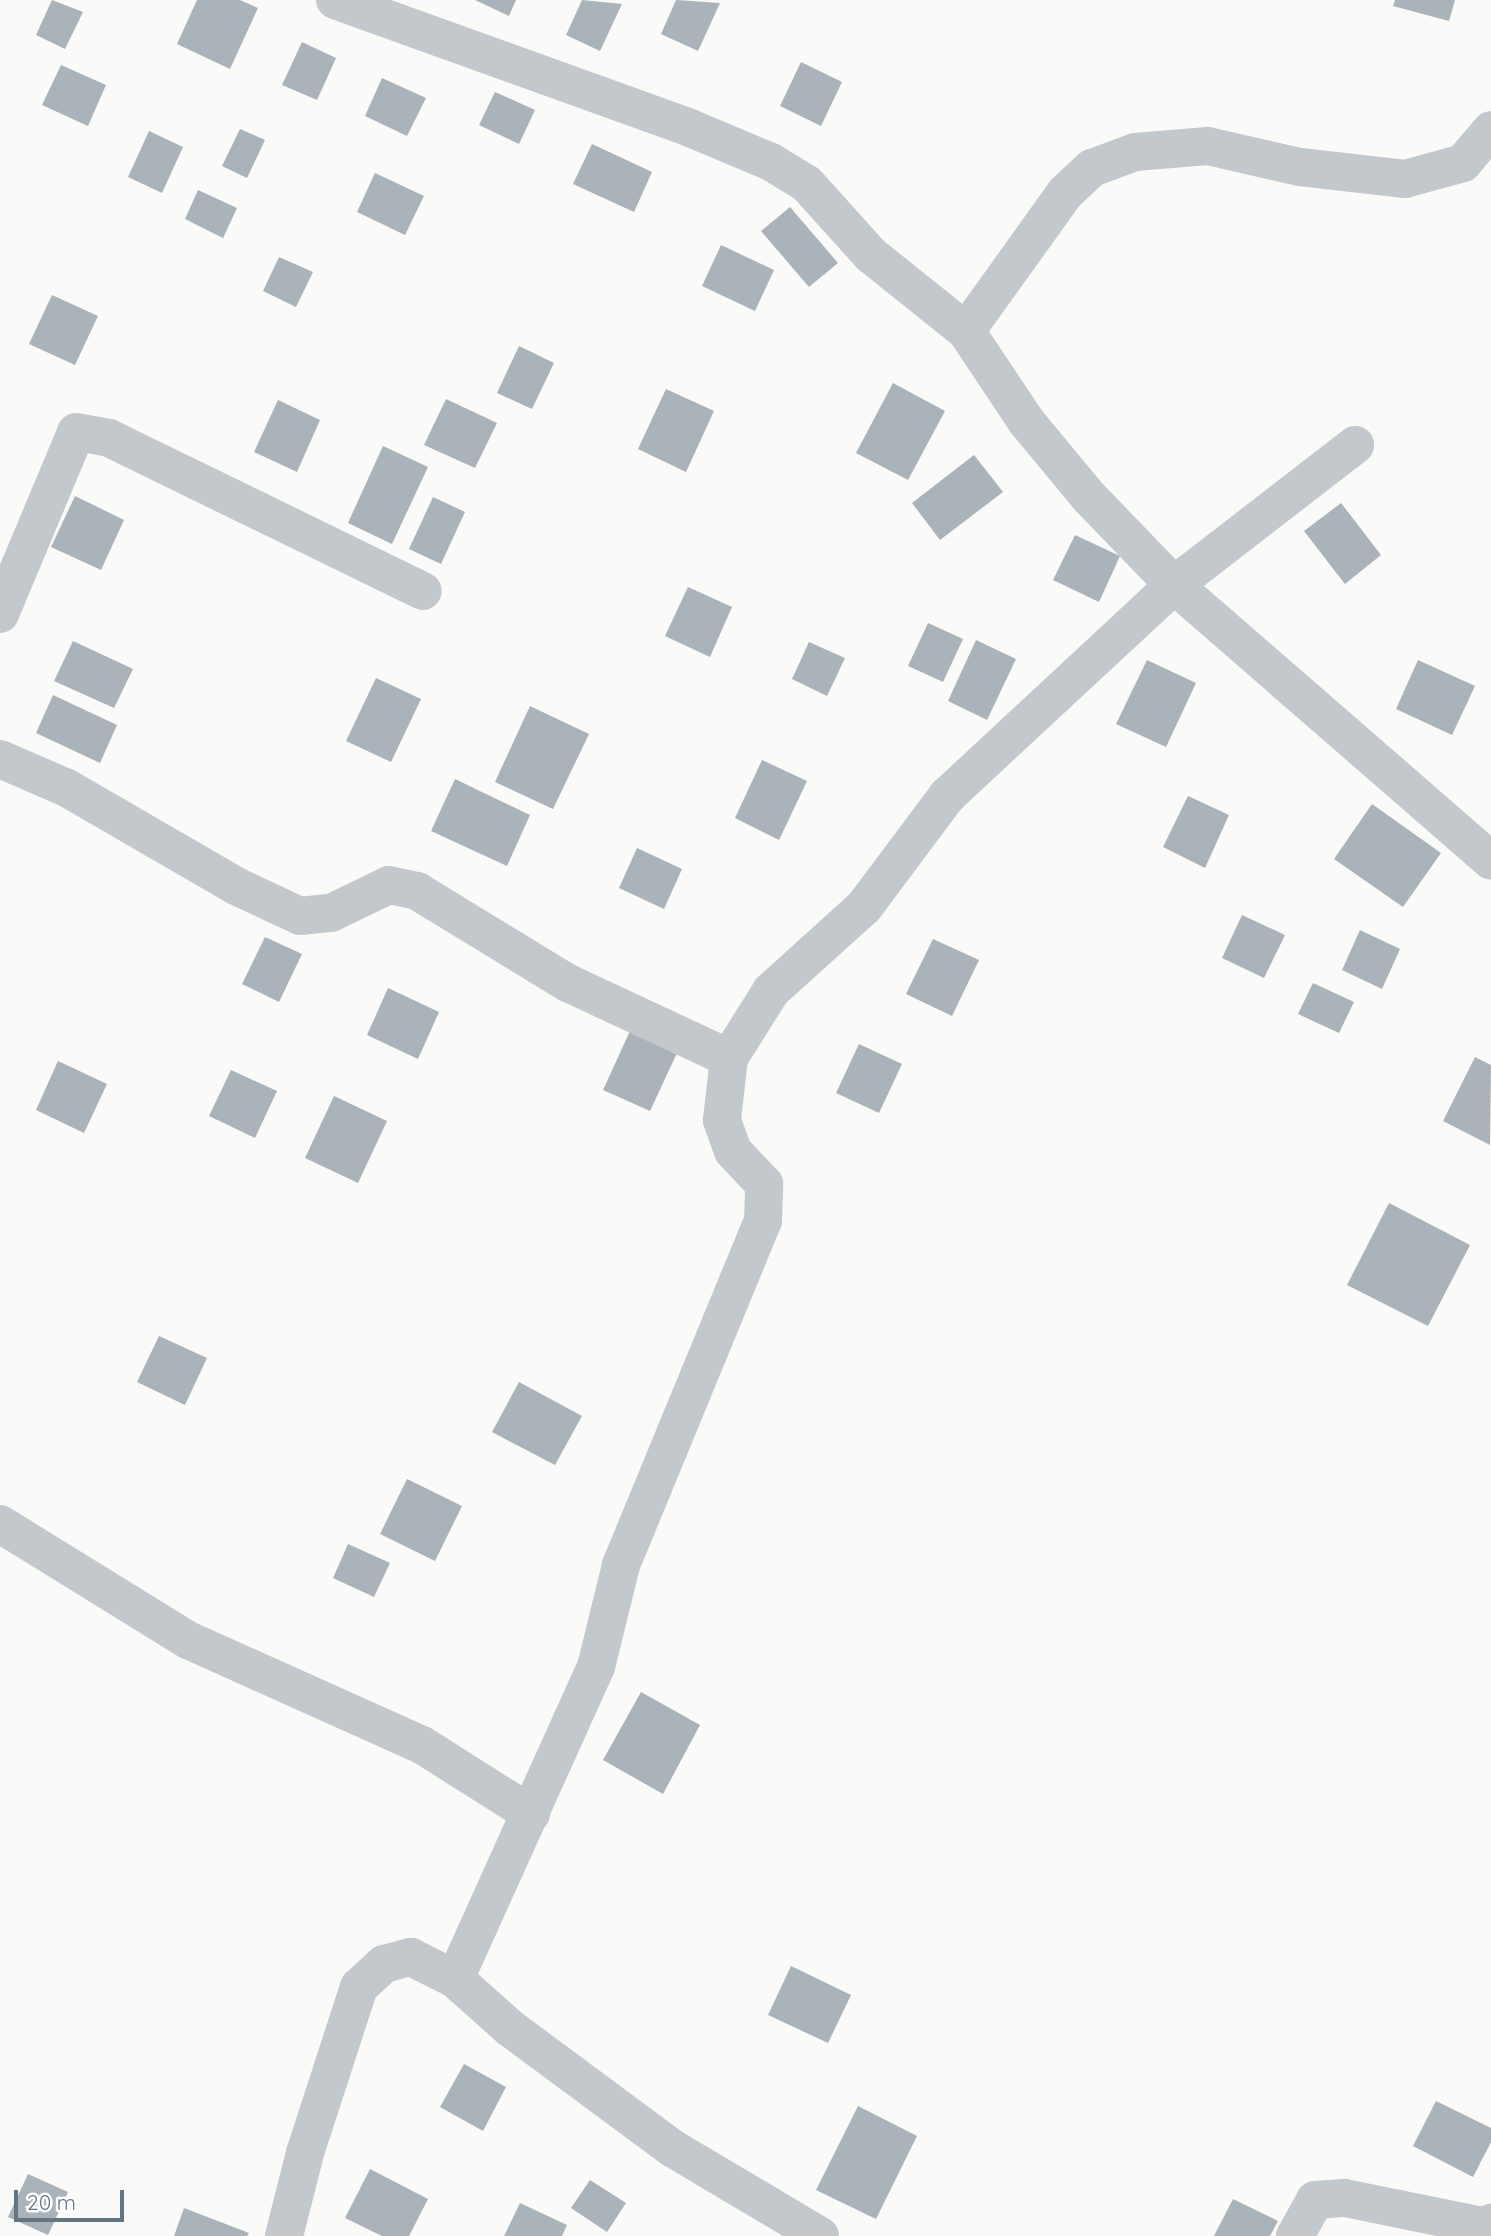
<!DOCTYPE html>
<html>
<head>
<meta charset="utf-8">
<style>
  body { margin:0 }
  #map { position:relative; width:1491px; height:2236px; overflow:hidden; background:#fafaf8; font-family:Quicksand,sans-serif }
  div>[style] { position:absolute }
  .building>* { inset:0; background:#aab3b9 }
  .minor>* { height:38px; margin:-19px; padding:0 19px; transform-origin:19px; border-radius:19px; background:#c3c8cc }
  span { translate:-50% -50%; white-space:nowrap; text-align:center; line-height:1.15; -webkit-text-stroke:7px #fff; paint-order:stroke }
  .scale { position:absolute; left:14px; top:2190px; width:110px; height:32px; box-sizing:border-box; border:4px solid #657683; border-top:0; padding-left:9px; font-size:21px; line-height:24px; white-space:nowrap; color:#657683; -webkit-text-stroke:5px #fff; paint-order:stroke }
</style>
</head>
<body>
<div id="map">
  <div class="building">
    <i style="clip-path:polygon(52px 0,83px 12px,65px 49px,36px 35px)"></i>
    <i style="clip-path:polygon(197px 0,240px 0,258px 8px,230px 69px,177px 44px)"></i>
    <i style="clip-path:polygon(475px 0,516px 0,509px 16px)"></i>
    <i style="clip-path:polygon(582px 0,622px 4px,600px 51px,566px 35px)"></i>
    <i style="clip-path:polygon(676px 0,720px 3px,698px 51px,661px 34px)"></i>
    <i style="clip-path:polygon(1395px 0,1455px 0,1449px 21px,1393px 6px)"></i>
    <i style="clip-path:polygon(302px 42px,336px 58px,317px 100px,282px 85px)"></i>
    <i style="clip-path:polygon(801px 62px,842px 82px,821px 126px,780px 106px)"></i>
    <i style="clip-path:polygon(61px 65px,106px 85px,88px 126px,42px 105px)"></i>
    <i style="clip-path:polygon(382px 78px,426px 98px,407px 136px,365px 116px)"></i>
    <i style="clip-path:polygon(495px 92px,535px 110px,519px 144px,479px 125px)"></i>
    <i style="clip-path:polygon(240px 129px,265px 140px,247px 178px,222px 166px)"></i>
    <i style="clip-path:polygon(149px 131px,183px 147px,162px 193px,128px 177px)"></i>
    <i style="clip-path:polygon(592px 144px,652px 172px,634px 212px,573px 184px)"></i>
    <i style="clip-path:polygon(375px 173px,424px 196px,405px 235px,357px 212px)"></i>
    <i style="clip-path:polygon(198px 190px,237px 208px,223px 238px,185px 219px)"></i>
    <i style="clip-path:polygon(790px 207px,838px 263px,809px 287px,761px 231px)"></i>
    <i style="clip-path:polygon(721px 245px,774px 270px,755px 311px,702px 286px)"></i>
    <i style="clip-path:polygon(279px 257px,313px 272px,296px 307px,263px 291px)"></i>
    <i style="clip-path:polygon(52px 295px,98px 316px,75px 365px,29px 344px)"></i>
    <i style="clip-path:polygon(519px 346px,554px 363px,532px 409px,497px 393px)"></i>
    <i style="clip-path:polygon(893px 383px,945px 411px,908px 480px,856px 453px)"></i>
    <i style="clip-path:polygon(666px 389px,714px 411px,686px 472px,638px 449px)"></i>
    <i style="clip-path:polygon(446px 399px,497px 423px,475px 468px,424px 445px)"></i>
    <i style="clip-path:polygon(278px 400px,320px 420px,297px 472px,254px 452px)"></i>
    <i style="clip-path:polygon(383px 446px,428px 467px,392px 544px,348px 523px)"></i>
    <i style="clip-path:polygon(974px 455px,1003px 492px,940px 540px,912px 503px)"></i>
    <i style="clip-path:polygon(75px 496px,124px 520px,101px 570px,51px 547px)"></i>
    <i style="clip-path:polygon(433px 497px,465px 512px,441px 564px,409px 549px)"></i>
    <i style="clip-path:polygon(1341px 503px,1381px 555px,1345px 584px,1304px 531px)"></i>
    <i style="clip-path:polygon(1075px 535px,1120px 556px,1099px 602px,1053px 580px)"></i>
    <i style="clip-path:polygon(688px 587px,732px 607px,710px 657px,665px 636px)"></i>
    <i style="clip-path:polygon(928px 623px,963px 639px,943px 682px,908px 666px)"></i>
    <i style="clip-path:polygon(976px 640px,1016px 659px,987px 720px,948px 701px)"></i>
    <i style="clip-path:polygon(73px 641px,133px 669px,114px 708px,54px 681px)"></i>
    <i style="clip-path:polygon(809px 642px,845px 658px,827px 696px,792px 679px)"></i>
    <i style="clip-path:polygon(1147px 660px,1196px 683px,1166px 747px,1116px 724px)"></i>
    <i style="clip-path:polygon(1418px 660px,1475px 686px,1452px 735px,1396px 709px)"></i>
    <i style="clip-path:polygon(376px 678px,421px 699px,391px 762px,346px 741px)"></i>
    <i style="clip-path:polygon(53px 695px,117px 725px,100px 763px,36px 733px)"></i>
    <i style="clip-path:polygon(530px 706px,589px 734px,553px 809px,495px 782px)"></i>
    <i style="clip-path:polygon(762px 760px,807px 781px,779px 840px,735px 818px)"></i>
    <i style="clip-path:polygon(455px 779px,530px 815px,507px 866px,431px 831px)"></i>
    <i style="clip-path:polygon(1188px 796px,1229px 815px,1205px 868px,1163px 847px)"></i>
    <i style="clip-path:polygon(1372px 804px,1441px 853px,1403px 907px,1334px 859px)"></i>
    <i style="clip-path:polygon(637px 848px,682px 869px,664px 909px,619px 888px)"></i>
    <i style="clip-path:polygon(1242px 915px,1285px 935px,1264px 978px,1222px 958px)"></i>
    <i style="clip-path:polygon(1360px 930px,1400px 949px,1382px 989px,1342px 970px)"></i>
    <i style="clip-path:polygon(265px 937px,302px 954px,279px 1002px,242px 984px)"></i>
    <i style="clip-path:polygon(933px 939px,979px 960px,952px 1016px,906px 994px)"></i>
    <i style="clip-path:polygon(1313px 983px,1354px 1002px,1339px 1033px,1298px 1014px)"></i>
    <i style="clip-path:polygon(388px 988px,439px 1012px,418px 1059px,367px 1035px)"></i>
    <i style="clip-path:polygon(630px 1031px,677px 1053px,650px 1111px,603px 1090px)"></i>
    <i style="clip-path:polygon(859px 1044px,902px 1064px,879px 1113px,836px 1093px)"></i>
    <i style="clip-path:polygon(1475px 1057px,1491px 1065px,1490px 1145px,1443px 1121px)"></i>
    <i style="clip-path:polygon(58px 1061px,107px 1084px,84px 1133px,36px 1110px)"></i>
    <i style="clip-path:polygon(231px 1070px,277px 1091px,255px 1138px,209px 1116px)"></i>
    <i style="clip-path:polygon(334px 1096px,387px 1121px,358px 1183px,305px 1158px)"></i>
    <i style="clip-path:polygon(1389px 1203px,1470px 1245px,1428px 1326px,1347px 1285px)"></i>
    <i style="clip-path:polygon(159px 1336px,207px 1358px,185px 1405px,137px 1382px)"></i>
    <i style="clip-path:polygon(519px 1382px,582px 1416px,555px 1465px,492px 1432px)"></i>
    <i style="clip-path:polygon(407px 1479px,462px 1506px,435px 1561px,380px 1534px)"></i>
    <i style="clip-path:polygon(348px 1544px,390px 1563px,374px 1597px,333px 1578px)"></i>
    <i style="clip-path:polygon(641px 1692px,700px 1725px,663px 1794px,603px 1760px)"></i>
    <i style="clip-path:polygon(791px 1966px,851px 1995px,828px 2043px,768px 2015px)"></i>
    <i style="clip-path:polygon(464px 2064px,506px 2087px,483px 2131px,440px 2107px)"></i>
    <i style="clip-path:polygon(1436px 2101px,1491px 2128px,1491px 2142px,1473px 2177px,1413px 2146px)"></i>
    <i style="clip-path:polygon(858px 2106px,917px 2136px,876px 2219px,816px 2190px)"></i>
    <i style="clip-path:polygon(370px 2169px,428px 2199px,409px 2236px,382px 2236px,345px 2218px)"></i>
    <i style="clip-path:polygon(28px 2174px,68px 2192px,48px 2235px,8px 2217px)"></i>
    <i style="clip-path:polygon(590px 2180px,626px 2203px,607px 2232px,571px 2208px)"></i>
    <i style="clip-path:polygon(1233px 2199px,1278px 2221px,1270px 2236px,1214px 2236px)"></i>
    <i style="clip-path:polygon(520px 2203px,567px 2225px,562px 2236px,504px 2236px)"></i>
    <i style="clip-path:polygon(184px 2208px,249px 2233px,247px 2236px,174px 2236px)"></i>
  </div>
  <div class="minor">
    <i style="left:335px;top:0;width:377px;rotate:19.8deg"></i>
    <i style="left:690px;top:128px;width:88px;rotate:22.8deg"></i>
    <i style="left:771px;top:162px;width:42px;rotate:31.4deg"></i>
    <i style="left:807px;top:184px;width:96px;rotate:48deg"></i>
    <i style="left:871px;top:255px;width:122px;rotate:38.7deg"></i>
    <i style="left:966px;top:331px;width:108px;rotate:56.3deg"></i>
    <i style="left:1026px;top:421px;width:97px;rotate:50.4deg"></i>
    <i style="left:1088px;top:496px;width:124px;rotate:46deg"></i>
    <i style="left:1174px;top:585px;width:420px;rotate:41deg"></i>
    <i style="left:966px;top:331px;width:170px;rotate:-54.3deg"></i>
    <i style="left:1065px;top:193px;width:37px;rotate:-43deg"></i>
    <i style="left:1092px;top:168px;width:46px;rotate:-20.4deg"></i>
    <i style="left:1135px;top:152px;width:73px;rotate:-4.7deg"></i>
    <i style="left:1208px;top:146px;width:94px;rotate:12.9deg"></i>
    <i style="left:1300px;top:167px;width:106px;rotate:6.5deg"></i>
    <i style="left:1405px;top:179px;width:60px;rotate:-15.4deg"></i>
    <i style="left:1463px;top:163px;width:43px;rotate:-49.7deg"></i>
    <i style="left:0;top:614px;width:197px;rotate:-67.3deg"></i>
    <i style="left:76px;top:432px;width:34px;rotate:10deg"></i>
    <i style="left:109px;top:438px;width:349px;rotate:26deg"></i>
    <i style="left:0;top:759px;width:73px;rotate:23.4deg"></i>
    <i style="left:67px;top:788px;width:195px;rotate:30.1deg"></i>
    <i style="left:236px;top:886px;width:71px;rotate:25.1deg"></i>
    <i style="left:300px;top:916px;width:31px;rotate:-6deg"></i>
    <i style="left:331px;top:913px;width:64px;rotate:-25.8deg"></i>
    <i style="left:389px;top:885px;width:29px;rotate:12deg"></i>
    <i style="left:417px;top:891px;width:177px;rotate:31.4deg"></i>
    <i style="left:568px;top:983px;width:178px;rotate:25deg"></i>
    <i style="left:0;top:1524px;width:221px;rotate:31.7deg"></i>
    <i style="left:188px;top:1640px;width:256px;rotate:24.2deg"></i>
    <i style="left:422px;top:1745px;width:129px;rotate:32.3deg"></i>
    <i style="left:455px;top:1979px;width:74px;rotate:41.7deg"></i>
    <i style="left:510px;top:2028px;width:202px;rotate:36.5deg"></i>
    <i style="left:672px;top:2148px;width:172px;rotate:30.7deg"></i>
    <i style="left:284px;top:2236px;width:86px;rotate:-75.8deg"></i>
    <i style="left:305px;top:2153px;width:175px;rotate:-72deg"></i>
    <i style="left:359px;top:1987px;width:34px;rotate:-43deg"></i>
    <i style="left:384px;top:1964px;width:28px;rotate:-15deg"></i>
    <i style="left:411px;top:1957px;width:49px;rotate:26.6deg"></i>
    <i style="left:455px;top:1979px;width:342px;rotate:-65.7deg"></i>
    <i style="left:596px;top:1667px;width:105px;rotate:-76.2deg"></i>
    <i style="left:621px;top:1565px;width:372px;rotate:-67.6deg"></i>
    <i style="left:763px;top:1221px;width:37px;rotate:-88deg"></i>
    <i style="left:764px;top:1184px;width:45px;rotate:-133.2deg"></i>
    <i style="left:733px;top:1151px;width:33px;rotate:-110deg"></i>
    <i style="left:722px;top:1120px;width:62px;rotate:-83.6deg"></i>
    <i style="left:729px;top:1058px;width:79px;rotate:-57.9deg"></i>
    <i style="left:771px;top:991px;width:125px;rotate:-42.1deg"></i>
    <i style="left:864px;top:907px;width:139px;rotate:-53.2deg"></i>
    <i style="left:947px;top:796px;width:310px;rotate:-42.9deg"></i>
    <i style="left:1174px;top:585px;width:229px;rotate:-37.7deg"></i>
    <i style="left:1295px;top:2236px;width:41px;rotate:-60.9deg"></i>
    <i style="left:1315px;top:2200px;width:30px;rotate:-4deg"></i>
    <i style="left:1345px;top:2198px;width:141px;rotate:11.5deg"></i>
    <i style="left:1483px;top:2226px;width:9px;rotate:-21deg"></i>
  </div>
  <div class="scale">20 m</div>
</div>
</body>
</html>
